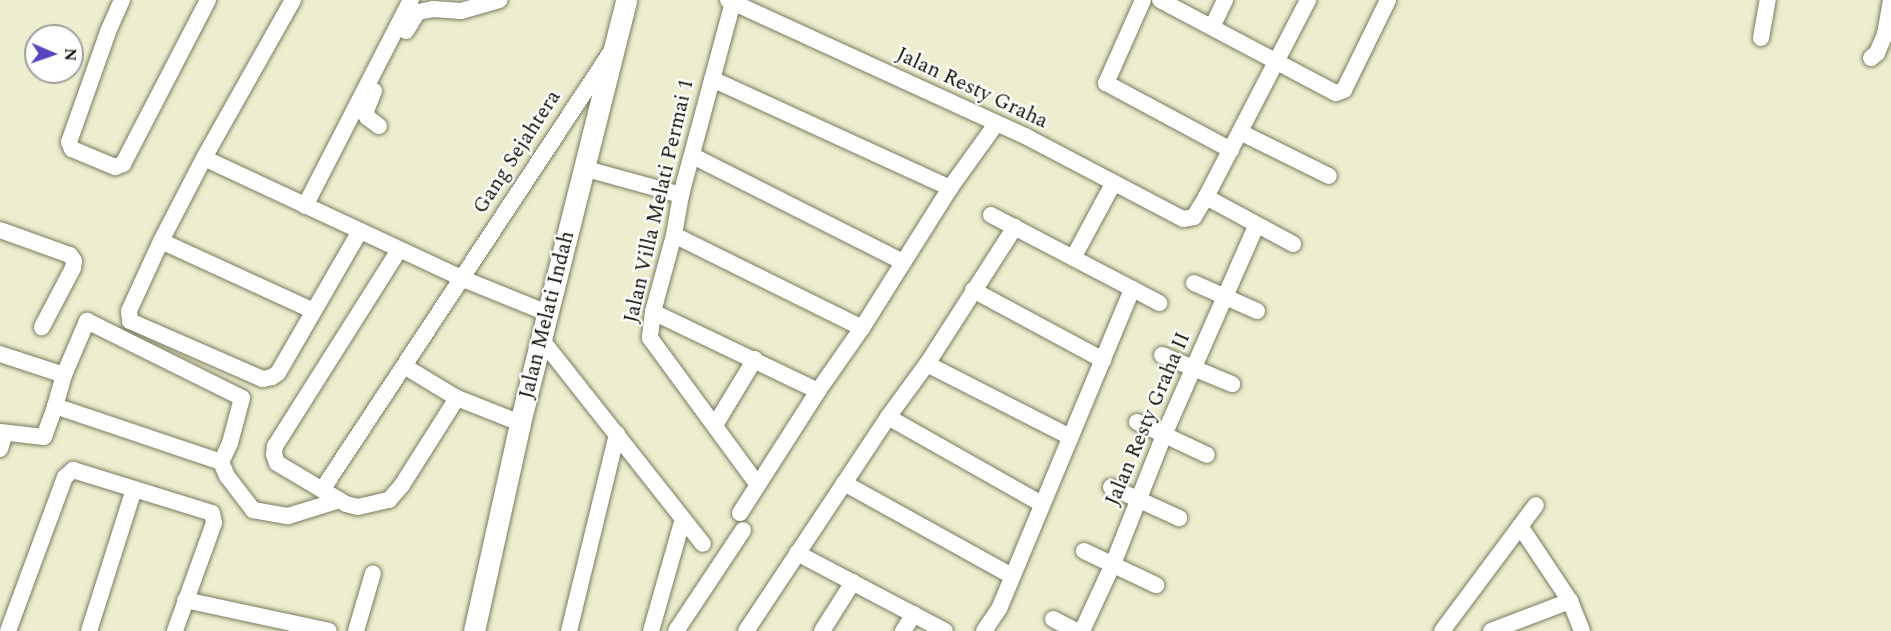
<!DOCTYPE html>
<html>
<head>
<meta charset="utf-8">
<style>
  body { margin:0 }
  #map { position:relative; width:1891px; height:631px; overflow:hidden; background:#edeecf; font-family:Spectral,serif }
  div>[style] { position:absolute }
  .roads { filter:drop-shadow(0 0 2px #7a7b5f) drop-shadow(0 0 2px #7a7b5f) }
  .minor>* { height:16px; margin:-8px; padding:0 8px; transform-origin:8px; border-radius:8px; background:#fff }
  .major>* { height:21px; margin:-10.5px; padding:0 10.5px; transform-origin:10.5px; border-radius:10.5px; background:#fff }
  span { translate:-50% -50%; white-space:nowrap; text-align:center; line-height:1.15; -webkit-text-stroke:4.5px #fff; paint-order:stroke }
  .street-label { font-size:21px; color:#101006 }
  .north { position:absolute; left:24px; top:24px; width:60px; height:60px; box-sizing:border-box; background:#fff; border:2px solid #9f9f9b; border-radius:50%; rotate:92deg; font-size:16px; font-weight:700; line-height:24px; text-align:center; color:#101006 }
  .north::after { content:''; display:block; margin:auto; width:21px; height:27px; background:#5745bd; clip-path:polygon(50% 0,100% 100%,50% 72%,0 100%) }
</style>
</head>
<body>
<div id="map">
  <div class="roads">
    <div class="minor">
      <i style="left:122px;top:0;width:35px;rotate:114deg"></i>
      <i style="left:108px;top:32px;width:117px;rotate:109.5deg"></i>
      <i style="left:69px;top:142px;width:8px;rotate:67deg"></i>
      <i style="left:72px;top:149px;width:47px;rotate:22.7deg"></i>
      <i style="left:115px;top:167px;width:9px;rotate:-21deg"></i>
      <i style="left:123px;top:164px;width:185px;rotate:-62.6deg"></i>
      <i style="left:293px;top:0;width:181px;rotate:119.4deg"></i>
      <i style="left:204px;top:158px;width:93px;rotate:117.4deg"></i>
      <i style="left:161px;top:241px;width:77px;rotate:114.6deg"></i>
      <i style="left:129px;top:311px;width:10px;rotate:84deg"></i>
      <i style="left:130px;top:321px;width:145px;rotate:23.6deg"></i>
      <i style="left:263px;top:379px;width:9px;rotate:-13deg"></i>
      <i style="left:272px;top:377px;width:7px;rotate:-34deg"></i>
      <i style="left:278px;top:373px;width:164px;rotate:-60deg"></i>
      <i style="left:728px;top:0;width:327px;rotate:24.6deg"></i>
      <i style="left:1025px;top:136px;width:178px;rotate:27.7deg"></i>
      <i style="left:1183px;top:219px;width:11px;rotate:-10deg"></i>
      <i style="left:1194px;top:217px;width:23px;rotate:-59deg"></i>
      <i style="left:1206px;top:197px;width:222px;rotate:-62.6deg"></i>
      <i style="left:1143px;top:0;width:91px;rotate:114deg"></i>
      <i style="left:1106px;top:83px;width:142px;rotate:28.2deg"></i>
      <i style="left:1160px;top:0;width:199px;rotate:27.9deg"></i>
      <i style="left:1336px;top:93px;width:9px;rotate:-21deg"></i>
      <i style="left:1344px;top:90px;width:100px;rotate:-63.9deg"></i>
      <i style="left:733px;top:2px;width:200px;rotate:105.1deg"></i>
      <i style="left:681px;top:195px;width:41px;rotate:99.9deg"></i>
      <i style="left:674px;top:235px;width:80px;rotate:105.3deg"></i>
      <i style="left:653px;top:312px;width:26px;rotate:97deg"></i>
      <i style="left:650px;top:338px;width:182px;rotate:53.7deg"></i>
      <i style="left:1212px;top:27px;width:30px;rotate:-64deg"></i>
      <i style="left:406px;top:31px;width:22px;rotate:-58deg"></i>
      <i style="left:418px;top:12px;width:15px;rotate:-11deg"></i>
      <i style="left:433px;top:9px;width:28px;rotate:4deg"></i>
      <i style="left:461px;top:11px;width:40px;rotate:-16deg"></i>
      <i style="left:1761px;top:38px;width:39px;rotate:-80deg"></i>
      <i style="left:1871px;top:58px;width:8px;rotate:-40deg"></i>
      <i style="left:1877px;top:53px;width:21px;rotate:-67deg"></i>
      <i style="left:1885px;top:34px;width:35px;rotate:-80deg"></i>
      <i style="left:712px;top:79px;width:262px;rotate:24.6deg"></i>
      <i style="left:374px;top:91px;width:22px;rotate:112deg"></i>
      <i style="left:366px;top:111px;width:6px;rotate:81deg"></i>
      <i style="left:367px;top:117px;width:15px;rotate:37deg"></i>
      <i style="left:1240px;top:132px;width:99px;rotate:26.3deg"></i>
      <i style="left:693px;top:156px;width:235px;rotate:26.8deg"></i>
      <i style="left:204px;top:158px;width:284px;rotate:25deg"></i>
      <i style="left:461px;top:278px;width:93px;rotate:22.1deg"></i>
      <i style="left:583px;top:168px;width:102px;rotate:15.4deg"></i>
      <i style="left:1206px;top:197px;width:99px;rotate:28.4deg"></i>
      <i style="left:305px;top:206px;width:232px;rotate:-62.8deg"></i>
      <i style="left:991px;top:215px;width:190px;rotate:27.6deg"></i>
      <i style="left:0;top:230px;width:74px;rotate:19.7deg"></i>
      <i style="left:70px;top:255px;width:7px;rotate:56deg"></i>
      <i style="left:74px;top:261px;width:7px;rotate:98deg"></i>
      <i style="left:73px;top:268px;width:67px;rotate:117.7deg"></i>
      <i style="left:674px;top:235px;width:210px;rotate:26.3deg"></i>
      <i style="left:161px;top:241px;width:168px;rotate:24.6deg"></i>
      <i style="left:399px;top:250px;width:232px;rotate:122.3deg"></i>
      <i style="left:275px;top:446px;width:8px;rotate:97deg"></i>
      <i style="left:274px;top:454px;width:9px;rotate:72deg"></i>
      <i style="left:277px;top:463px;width:80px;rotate:30.7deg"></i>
      <i style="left:346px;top:504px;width:12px;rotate:14deg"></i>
      <i style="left:358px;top:507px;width:32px;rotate:-13deg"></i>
      <i style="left:389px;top:500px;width:20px;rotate:-49deg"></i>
      <i style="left:402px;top:485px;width:103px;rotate:-57.7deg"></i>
      <i style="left:1073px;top:258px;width:84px;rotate:-61.6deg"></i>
      <i style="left:1194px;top:283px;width:69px;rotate:24deg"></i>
      <i style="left:973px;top:290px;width:148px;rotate:28.3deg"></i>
      <i style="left:653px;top:312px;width:183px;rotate:25.6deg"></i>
      <i style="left:541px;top:339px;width:261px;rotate:51.7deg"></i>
      <i style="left:0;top:354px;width:67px;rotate:18.2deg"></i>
      <i style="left:64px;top:375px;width:32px;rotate:106deg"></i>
      <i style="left:1162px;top:355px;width:76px;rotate:22.5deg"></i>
      <i style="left:927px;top:364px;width:161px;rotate:27deg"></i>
      <i style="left:404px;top:366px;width:62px;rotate:31.1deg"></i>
      <i style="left:457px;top:398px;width:68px;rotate:21.6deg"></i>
      <i style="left:64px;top:375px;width:59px;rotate:-66.9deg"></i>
      <i style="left:87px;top:321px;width:173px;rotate:26.4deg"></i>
      <i style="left:242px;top:398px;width:47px;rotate:104.9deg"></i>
      <i style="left:230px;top:443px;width:21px;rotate:115deg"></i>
      <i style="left:888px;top:417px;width:177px;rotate:29.5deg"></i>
      <i style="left:1137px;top:422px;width:77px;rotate:25.2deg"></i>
      <i style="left:715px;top:425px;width:77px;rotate:-58.8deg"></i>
      <i style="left:0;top:432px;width:44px;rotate:6.5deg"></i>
      <i style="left:44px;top:437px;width:33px;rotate:-70deg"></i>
      <i style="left:55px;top:406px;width:175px;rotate:18.6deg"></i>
      <i style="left:221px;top:462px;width:15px;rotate:67deg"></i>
      <i style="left:227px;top:476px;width:43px;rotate:52.6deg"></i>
      <i style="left:253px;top:510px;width:36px;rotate:10deg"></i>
      <i style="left:288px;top:516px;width:54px;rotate:-17.1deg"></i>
      <i style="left:0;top:449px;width:17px;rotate:-73deg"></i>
      <i style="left:844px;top:483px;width:192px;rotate:29deg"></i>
      <i style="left:1111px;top:487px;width:75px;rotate:24.5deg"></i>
      <i style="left:322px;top:490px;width:521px;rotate:-56.58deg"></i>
      <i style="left:740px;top:513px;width:145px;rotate:-57.4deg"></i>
      <i style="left:818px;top:391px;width:77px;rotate:-55.1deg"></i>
      <i style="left:862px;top:328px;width:165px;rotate:-57.8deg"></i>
      <i style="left:950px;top:188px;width:79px;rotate:-54.3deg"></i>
      <i style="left:1520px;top:526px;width:90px;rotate:56.3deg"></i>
      <i style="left:1570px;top:601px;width:32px;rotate:68deg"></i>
      <i style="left:1084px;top:551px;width:80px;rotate:25.3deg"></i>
      <i style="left:797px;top:553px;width:167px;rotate:27.8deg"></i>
      <i style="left:185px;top:600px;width:147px;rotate:12.1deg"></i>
      <i style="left:1053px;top:619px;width:27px;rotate:27deg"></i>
      <i style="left:8px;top:631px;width:164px;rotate:-69.7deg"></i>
      <i style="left:65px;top:477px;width:11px;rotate:-41deg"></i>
      <i style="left:73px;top:470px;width:145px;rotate:17.2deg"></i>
      <i style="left:212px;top:513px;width:10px;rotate:79deg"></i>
      <i style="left:214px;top:523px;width:115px;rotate:109.9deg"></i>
      <i style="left:89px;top:631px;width:149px;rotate:-72.4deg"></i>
      <i style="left:356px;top:631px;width:60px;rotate:-73.7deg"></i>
      <i style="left:569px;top:631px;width:203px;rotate:-76.3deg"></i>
      <i style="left:651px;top:631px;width:116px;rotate:-74.1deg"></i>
      <i style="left:676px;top:631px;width:121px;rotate:-56.4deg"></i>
      <i style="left:746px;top:631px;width:257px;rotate:-56.4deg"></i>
      <i style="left:888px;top:417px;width:66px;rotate:-53.7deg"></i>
      <i style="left:927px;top:364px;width:163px;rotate:-57.3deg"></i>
      <i style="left:822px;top:631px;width:58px;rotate:-57.7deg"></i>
      <i style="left:903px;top:631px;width:20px;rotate:-57deg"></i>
      <i style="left:984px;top:631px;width:27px;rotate:-56deg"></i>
      <i style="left:999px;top:609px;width:347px;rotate:-67.4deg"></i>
      <i style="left:1082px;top:631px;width:74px;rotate:-65.2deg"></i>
      <i style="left:1113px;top:564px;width:139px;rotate:-68.4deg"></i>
      <i style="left:1164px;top:435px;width:228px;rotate:-66.2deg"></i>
      <i style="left:1442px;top:631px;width:157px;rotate:-53.3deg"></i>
      <i style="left:1491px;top:631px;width:85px;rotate:-20.8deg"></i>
    </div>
    <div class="major">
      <i style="left:474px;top:631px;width:213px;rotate:-77.5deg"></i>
      <i style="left:520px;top:423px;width:436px;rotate:-75.9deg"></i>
    </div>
  </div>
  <div class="street-label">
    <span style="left:972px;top:88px;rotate:25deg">Jalan Resty Graha</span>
    <span style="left:517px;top:152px;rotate:-57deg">Gang Sejahtera</span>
    <span style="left:659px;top:201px;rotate:-77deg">Jalan Villa Melati Permai 1</span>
    <span style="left:547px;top:315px;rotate:-76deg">Jalan Melati Indah</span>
    <span style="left:1148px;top:419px;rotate:-67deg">Jalan Resty Graha II</span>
  </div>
  <div class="north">N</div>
</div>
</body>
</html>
